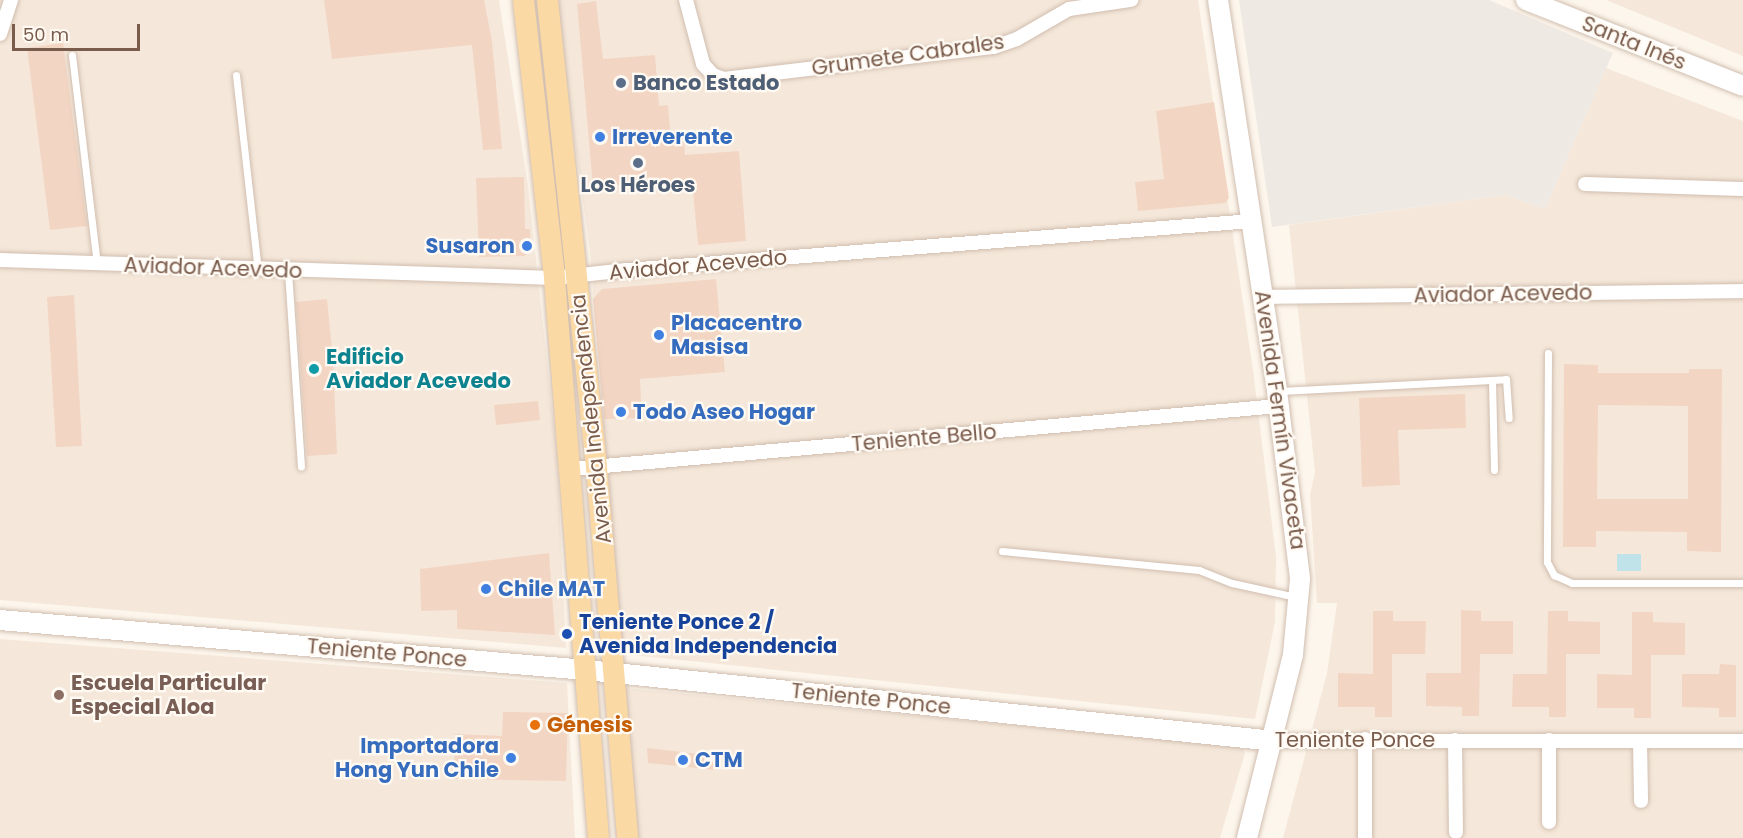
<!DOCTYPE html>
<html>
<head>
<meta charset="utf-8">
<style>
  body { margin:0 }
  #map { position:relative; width:1743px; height:838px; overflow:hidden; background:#fdf6ec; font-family:Poppins,sans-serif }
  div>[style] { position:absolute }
  .residential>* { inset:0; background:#f5e8da }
  .industrial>* { inset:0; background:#efe9e4 }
  .water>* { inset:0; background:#bfe3e8 }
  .building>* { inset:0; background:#f3d5c3 }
  .roads { filter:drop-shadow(0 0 2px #d1beb0) drop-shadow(0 0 2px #d1beb0) }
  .lane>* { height:7px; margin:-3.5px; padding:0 3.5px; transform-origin:3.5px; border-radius:3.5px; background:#fff }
  .street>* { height:14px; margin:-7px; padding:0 7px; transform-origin:7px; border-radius:7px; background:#fff }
  .secondary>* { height:20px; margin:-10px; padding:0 10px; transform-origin:10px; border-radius:10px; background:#fff }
  .primary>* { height:21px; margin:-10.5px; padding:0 10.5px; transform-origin:10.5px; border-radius:10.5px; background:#fbd9a5 }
  .dots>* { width:16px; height:16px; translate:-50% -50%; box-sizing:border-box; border:3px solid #fffaf3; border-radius:50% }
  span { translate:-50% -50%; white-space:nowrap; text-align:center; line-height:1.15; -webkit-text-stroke:4.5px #fffaf3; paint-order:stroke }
  .street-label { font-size:21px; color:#7a5c4d }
  .service-label { font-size:21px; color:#4e5e75; font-weight:700 }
  .left { translate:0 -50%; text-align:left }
  .shop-label { font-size:21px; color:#366cbe; font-weight:700 }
  .right { translate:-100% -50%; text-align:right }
  .culture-label { font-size:21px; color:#0d838f; font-weight:700 }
  .transit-label { font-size:21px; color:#164399; font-weight:700 }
  .education-label { font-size:21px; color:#785e54; font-weight:700 }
  .food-label { font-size:21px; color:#c56008; font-weight:700 }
  .scale { position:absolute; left:12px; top:24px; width:128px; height:27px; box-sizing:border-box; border:3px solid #7a5c4d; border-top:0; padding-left:8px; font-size:18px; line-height:21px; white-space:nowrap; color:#7a5c4d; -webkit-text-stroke:4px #fffaf3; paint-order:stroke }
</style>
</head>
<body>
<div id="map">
  <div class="residential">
    <i style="clip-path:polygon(0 0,499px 0,528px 186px,557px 455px,566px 648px,0 600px)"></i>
    <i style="clip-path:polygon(555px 0,1198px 0,1253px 370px,1276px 557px,1275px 622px,1255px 719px,622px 654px,590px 251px)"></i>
    <i style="clip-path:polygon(1606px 0,1743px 0,1743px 56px)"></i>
    <i style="clip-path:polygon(1606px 68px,1743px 121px,1743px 838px,1283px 838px,1327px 673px,1337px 603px,1317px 603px,1310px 495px,1315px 472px,1289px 225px,1505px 195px,1545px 209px)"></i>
    <i style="clip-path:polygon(0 639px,567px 683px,575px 838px,0 838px)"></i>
    <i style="clip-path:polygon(625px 688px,1241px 747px,1245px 753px,1220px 838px,635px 838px)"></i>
  </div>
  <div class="industrial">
    <i style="clip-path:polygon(1239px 0,1489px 0,1613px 53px,1545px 209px,1505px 195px,1272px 227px)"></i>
  </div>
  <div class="water">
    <i style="clip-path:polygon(1617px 554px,1641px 554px,1641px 571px,1617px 571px)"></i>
  </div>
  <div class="building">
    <i style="clip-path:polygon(324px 0,484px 0,492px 41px,502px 149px,483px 150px,472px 45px,332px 59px)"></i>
    <i style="clip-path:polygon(596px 1px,603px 59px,655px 55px,659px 106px,668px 105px,671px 140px,684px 139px,685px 155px,739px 151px,746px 241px,698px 245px,692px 180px,593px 187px,577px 4px)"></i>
    <i style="clip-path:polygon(63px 43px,87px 226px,50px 230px,27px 48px)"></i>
    <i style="clip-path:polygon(1214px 102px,1229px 198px,1225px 203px,1138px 211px,1135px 182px,1164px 179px,1156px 111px)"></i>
    <i style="clip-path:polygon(524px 177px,525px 229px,530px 229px,531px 252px,524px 256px,479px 257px,476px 178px)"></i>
    <i style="clip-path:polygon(716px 279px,725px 372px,640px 379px,642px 418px,604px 419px,593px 299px,602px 289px)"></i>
    <i style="clip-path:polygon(74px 295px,82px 446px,56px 447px,47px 297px)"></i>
    <i style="clip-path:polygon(327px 299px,333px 360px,337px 454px,307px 456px,296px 302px)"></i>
    <i style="clip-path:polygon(evenodd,1564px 364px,1598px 365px,1598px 373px,1689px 373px,1689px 369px,1722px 369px,1721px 552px,1687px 551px,1687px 532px,1596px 531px,1596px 547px,1563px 547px,1564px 364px,1598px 405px,1688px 406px,1688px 499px,1597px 499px,1598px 405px)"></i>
    <i style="clip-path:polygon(1465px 394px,1466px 428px,1398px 430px,1400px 485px,1362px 487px,1359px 398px)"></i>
    <i style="clip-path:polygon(538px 401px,540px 420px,496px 425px,494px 405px)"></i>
    <i style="clip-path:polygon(549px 553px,555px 635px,457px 629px,457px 610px,421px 611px,420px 569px)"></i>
    <i style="clip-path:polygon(1461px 610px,1481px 611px,1481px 621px,1513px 621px,1513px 654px,1480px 654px,1479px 716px,1462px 716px,1462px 707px,1426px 706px,1426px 673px,1461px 673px)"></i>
    <i style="clip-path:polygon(1373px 611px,1393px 611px,1393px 621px,1426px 621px,1425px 654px,1392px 654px,1392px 717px,1375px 717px,1375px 707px,1338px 707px,1338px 673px,1373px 674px)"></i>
    <i style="clip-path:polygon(1548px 611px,1568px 611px,1568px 621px,1600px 622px,1600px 654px,1566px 654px,1566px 717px,1549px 717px,1549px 707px,1512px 707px,1513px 674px,1547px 674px)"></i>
    <i style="clip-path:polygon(1632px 612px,1653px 612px,1653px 622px,1685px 623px,1685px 655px,1651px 655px,1651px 718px,1634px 718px,1634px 708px,1597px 708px,1597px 674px,1632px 675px)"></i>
    <i style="clip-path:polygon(1720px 664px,1736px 665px,1736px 717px,1719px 717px,1719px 708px,1682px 707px,1682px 674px,1719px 674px)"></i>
    <i style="clip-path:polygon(503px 712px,568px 713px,566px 781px,454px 779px,455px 734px,502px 736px)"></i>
    <i style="clip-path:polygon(647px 748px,718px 756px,716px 770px,648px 763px)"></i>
  </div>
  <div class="roads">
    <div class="lane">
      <i style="left:72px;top:55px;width:210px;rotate:83.2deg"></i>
      <i style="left:236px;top:75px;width:196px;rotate:83.6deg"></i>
      <i style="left:288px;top:271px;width:196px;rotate:86.2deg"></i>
      <i style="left:1548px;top:353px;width:209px;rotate:90.3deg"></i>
      <i style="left:1547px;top:562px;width:15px;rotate:62deg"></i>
      <i style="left:1554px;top:575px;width:20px;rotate:24deg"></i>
      <i style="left:1572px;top:583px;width:171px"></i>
      <i style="left:1492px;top:380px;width:90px;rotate:88.7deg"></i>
      <i style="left:1280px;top:391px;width:226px;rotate:-3deg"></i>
      <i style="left:1506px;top:379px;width:39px;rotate:86deg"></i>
      <i style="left:1002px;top:551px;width:198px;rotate:5.5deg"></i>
      <i style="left:1199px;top:570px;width:35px;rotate:22deg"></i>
      <i style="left:1232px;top:583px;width:66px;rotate:12.3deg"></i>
    </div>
    <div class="street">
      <i style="left:686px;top:0;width:66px;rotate:75.1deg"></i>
      <i style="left:703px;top:64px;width:15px;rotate:48deg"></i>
      <i style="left:713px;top:75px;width:12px;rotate:20deg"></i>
      <i style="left:724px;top:79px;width:272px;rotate:-6.8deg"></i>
      <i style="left:994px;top:47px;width:24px;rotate:-19deg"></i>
      <i style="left:1017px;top:39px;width:60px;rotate:-30deg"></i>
      <i style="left:1069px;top:9px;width:63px;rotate:-8.3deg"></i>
      <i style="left:0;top:34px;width:36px;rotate:-72deg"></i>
      <i style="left:1585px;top:184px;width:158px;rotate:1.8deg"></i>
      <i style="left:0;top:260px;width:554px;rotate:1.86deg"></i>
      <i style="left:554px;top:278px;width:73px;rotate:-6.3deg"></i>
      <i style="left:627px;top:270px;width:627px;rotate:-4.48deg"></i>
      <i style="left:1263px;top:297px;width:480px;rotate:-0.7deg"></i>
      <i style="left:570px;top:469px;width:712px;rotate:-5.08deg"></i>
      <i style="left:1365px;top:739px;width:99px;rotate:90deg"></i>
      <i style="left:1455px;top:740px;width:92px;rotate:89.4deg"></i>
      <i style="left:1549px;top:740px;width:82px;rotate:90deg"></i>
      <i style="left:1274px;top:741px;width:469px"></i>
      <i style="left:1640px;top:741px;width:60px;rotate:89deg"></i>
    </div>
    <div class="secondary">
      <i style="left:1218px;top:0;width:395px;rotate:81.4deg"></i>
      <i style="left:1277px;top:391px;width:189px;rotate:83deg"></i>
      <i style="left:1300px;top:579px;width:76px;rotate:95.3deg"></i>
      <i style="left:1293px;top:655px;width:189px;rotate:104.1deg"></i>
      <i style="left:1526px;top:0;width:233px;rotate:21.6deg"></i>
      <i style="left:0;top:620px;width:588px;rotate:4.88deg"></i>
      <i style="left:586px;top:670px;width:692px;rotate:5.89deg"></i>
    </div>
    <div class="primary">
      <i style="left:523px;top:0;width:280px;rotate:83.6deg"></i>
      <i style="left:554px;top:278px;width:562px;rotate:85.51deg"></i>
      <i style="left:547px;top:0;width:470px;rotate:84deg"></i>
      <i style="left:596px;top:467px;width:372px;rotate:85.2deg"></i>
    </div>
  </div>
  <div class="dots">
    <i style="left:621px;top:83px;background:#5c6f8a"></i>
    <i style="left:600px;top:137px;background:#3f7fe0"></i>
    <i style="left:638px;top:163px;background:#5c6f8a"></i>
    <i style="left:527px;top:246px;background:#3f7fe0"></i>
    <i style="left:659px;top:335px;background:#3f7fe0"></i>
    <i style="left:314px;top:369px;background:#0f9aa8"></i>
    <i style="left:621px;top:412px;background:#3f7fe0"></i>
    <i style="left:486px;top:589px;background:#3f7fe0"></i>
    <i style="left:567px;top:634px;background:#1a4fb4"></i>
    <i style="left:59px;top:695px;background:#8d6e63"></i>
    <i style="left:535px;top:725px;background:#e8710a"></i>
    <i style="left:511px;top:758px;background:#3f7fe0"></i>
    <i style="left:683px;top:760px;background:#3f7fe0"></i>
  </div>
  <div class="street-label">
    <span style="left:1634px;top:43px;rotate:22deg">Santa Inés</span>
    <span style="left:908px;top:55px;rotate:-8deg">Grumete Cabrales</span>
    <span style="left:698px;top:265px;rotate:-5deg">Aviador Acevedo</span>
    <span style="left:213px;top:268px;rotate:2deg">Aviador Acevedo</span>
    <span style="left:1503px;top:294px;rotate:-1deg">Aviador Acevedo</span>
    <span style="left:591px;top:419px;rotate:-96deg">Avenida Independencia</span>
    <span style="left:1280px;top:420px;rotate:82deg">Avenida Fermín Vivaceta</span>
    <span style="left:924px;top:438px;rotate:-5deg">Teniente Bello</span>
    <span style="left:387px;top:653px;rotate:5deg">Teniente Ponce</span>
    <span style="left:871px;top:699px;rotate:6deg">Teniente Ponce</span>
    <span style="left:1355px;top:740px">Teniente Ponce</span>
  </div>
  <div class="service-label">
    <span class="left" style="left:633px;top:83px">Banco Estado</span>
    <span style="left:638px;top:185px">Los Héroes</span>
  </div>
  <div class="shop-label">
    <span class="left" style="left:612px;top:137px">Irreverente</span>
    <span class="right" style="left:515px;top:246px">Susaron</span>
    <span class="left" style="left:671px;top:335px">Placacentro<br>Masisa</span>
    <span class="left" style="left:633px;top:412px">Todo Aseo Hogar</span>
    <span class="left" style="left:498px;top:589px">Chile MAT</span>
    <span class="right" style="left:499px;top:758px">Importadora<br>Hong Yun Chile</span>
    <span class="left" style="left:695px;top:760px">CTM</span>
  </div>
  <div class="culture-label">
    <span class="left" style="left:326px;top:369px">Edificio<br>Aviador Acevedo</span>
  </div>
  <div class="transit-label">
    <span class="left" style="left:579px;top:634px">Teniente Ponce 2 /<br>Avenida Independencia</span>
  </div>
  <div class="education-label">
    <span class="left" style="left:71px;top:695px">Escuela Particular<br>Especial Aloa</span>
  </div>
  <div class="food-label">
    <span class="left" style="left:547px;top:725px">Génesis</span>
  </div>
  <div class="scale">50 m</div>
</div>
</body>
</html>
